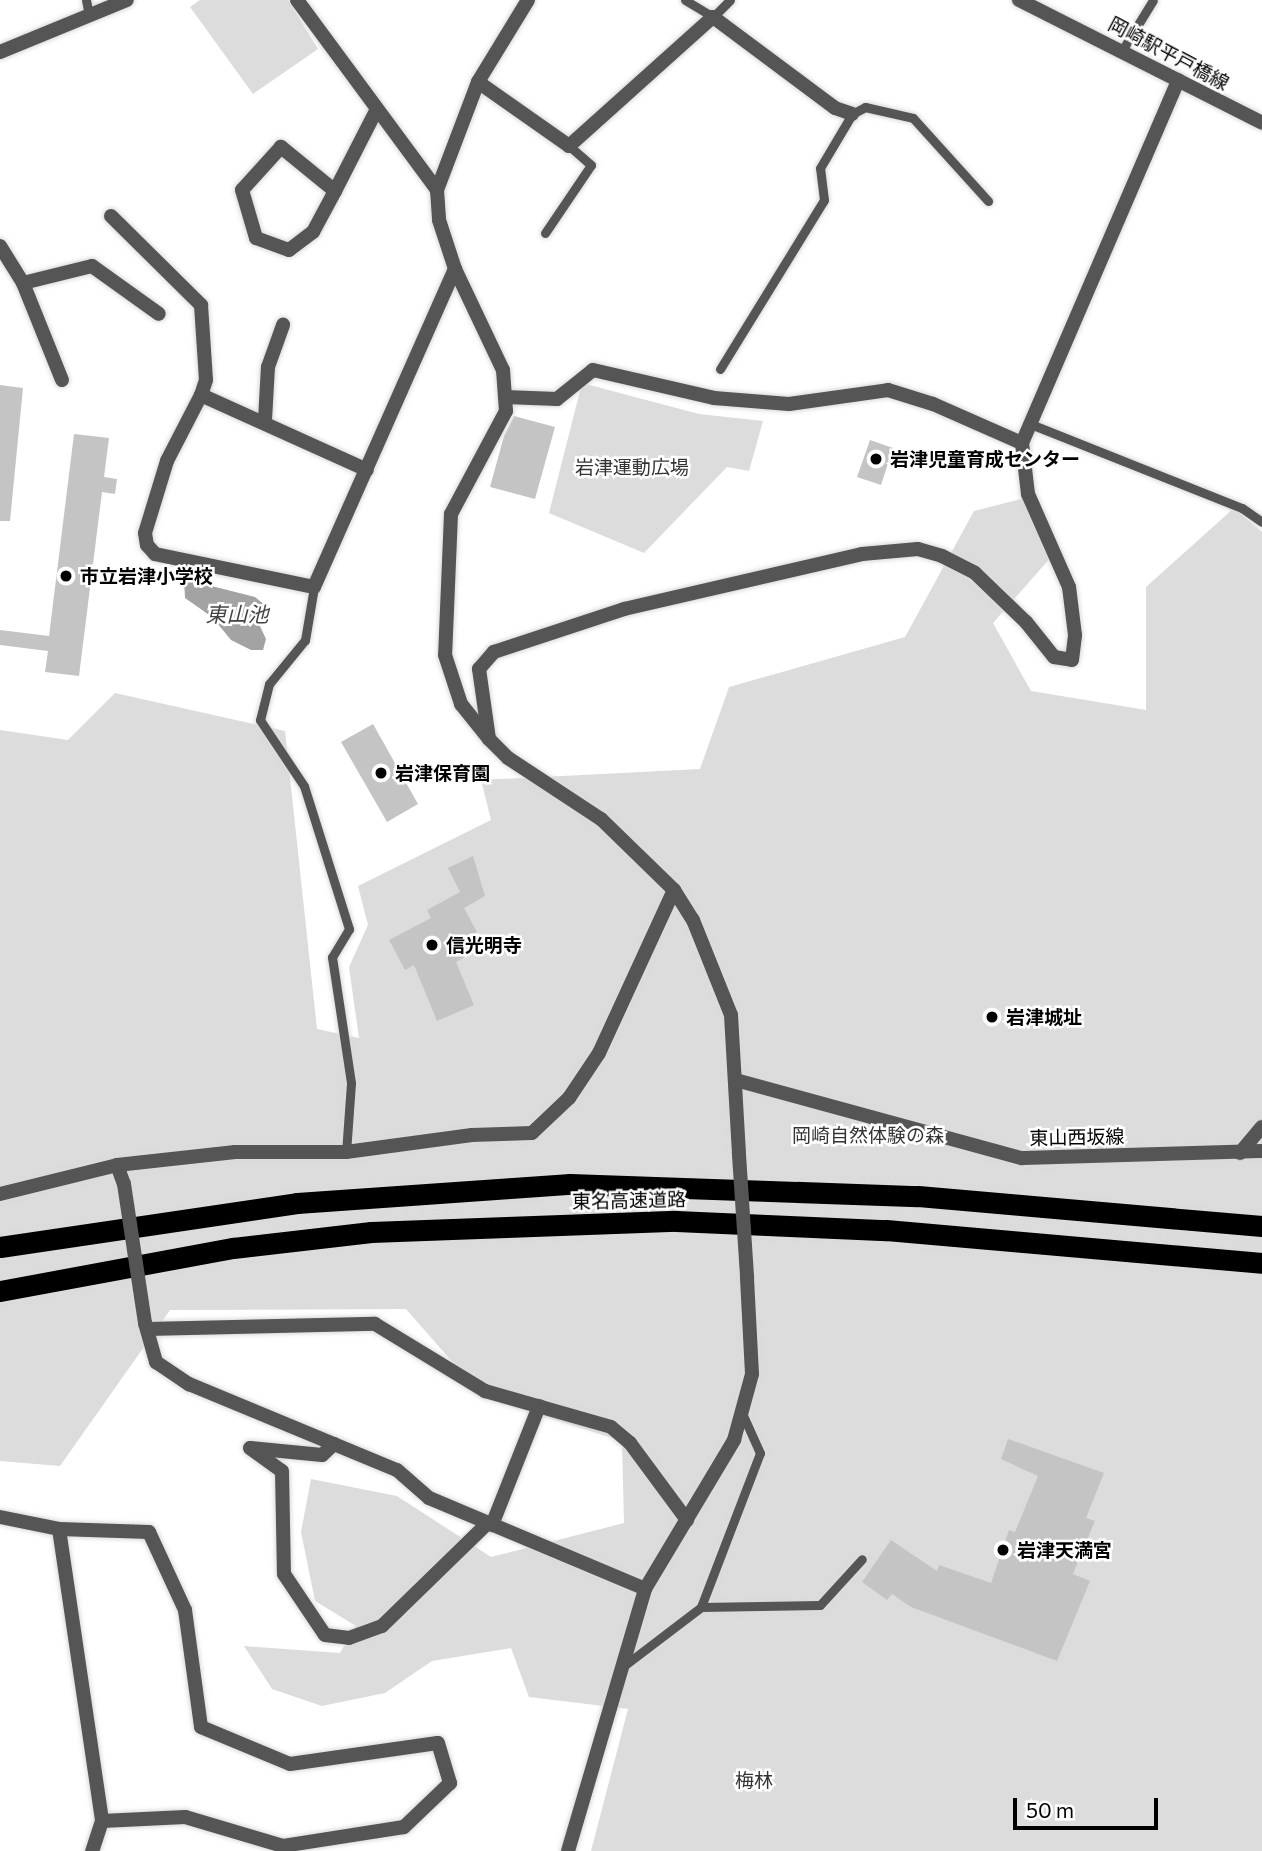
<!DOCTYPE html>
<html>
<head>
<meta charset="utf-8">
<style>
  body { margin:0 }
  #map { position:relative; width:1262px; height:1851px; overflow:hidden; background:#fff; font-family:Commissioner,"Noto Sans JP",sans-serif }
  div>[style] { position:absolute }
  .green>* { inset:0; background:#dcdcdc }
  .water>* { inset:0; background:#a3a3a3 }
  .building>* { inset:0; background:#c4c4c4 }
  .roads { filter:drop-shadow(0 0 2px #dbdbdb) drop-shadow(0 0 2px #dbdbdb) }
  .service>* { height:9px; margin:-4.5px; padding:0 4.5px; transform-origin:4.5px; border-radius:4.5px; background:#555 }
  .minor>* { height:14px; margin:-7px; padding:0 7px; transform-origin:7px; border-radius:7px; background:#555 }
  .tertiary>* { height:14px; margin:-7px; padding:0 7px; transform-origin:7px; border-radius:7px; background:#555 }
  .motorway>* { height:21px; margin:-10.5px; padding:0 10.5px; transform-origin:10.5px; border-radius:10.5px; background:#000 }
  .minor-bridge>* { height:14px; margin:-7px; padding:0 7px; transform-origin:7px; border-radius:7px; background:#555 }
  .dots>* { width:19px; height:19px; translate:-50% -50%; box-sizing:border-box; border:4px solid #fff; border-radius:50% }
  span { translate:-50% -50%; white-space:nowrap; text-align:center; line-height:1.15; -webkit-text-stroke:5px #fff; paint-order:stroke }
  .street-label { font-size:19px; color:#000 }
  .poi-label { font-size:19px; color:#000; font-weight:700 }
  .left { translate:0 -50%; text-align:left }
  .park-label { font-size:19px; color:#333 }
  .water-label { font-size:21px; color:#444; font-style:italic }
  .scale { position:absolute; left:1013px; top:1798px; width:145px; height:32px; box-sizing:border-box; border:4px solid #000; border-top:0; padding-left:9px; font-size:21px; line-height:24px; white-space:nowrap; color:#000; -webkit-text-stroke:5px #fff; paint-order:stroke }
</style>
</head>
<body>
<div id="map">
  <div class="green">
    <i style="clip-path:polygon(200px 0,288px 0,318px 49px,253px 94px,190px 7px)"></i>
    <i style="clip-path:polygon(582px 383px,699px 414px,763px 421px,749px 471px,727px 467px,644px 553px,549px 513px)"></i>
    <i style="clip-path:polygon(1029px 497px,1052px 556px,993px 623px,1031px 691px,1146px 710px,1146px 587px,1234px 508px,1262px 532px,1262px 1851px,591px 1851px,628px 1709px,529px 1697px,511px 1648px,432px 1661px,385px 1693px,322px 1706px,272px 1689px,244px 1646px,340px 1653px,356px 1626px,315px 1601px,301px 1532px,311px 1479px,397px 1496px,491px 1557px,624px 1523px,622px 1441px,483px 1397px,406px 1309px,170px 1310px,60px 1466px,0 1461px,0 730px,68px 740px,115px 693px,285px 731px,317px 1029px,359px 1038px,349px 967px,368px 925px,358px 886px,491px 820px,481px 780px,700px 769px,729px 687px,905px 637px,974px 511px)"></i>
  </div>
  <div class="water">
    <i style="clip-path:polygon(184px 579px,255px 597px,266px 606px,258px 622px,266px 639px,263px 650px,251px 650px,231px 640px,212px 617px,185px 598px)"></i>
  </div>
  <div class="building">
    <i style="clip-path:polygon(0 385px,23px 388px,10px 521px,0 521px)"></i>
    <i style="clip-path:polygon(514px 416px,555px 427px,535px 499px,490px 487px,504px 436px)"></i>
    <i style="clip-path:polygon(74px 434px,109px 438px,104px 477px,117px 479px,115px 494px,102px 492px,79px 676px,45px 672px,48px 651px,0 645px,0 630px,49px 636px)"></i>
    <i style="clip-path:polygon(870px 440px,893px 448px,881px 485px,857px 477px)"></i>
    <i style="clip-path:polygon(373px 724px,418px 804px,387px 822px,341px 742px)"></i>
    <i style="clip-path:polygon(473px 856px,485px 896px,464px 908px,477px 932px,463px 940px,470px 954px,456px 962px,474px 1005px,437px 1021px,414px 965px,405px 970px,389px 940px,431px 918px,427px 910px,460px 892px,448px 868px)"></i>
    <i style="clip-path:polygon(1008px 1439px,1104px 1473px,1086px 1518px,1095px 1521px,1073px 1574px,1090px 1581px,1057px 1661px,911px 1607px,892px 1594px,887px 1600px,862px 1582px,891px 1540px,937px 1571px,939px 1565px,991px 1583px,1009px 1530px,1015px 1532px,1038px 1476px,1001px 1459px)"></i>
  </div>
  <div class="roads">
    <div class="service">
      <i style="left:86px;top:0;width:15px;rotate:79deg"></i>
      <i style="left:685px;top:0;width:33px;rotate:31deg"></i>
      <i style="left:713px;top:17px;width:24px;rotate:-45deg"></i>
      <i style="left:1123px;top:49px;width:57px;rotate:-58.5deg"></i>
      <i style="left:545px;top:233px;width:82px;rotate:-55.9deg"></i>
      <i style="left:591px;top:165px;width:29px;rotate:-139deg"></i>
      <i style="left:720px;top:369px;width:198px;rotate:-58.4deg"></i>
      <i style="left:824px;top:200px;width:32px;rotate:-97deg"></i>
      <i style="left:820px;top:168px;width:63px;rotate:-59.3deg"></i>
      <i style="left:852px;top:114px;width:15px;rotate:-28deg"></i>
      <i style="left:865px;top:107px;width:49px;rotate:12.9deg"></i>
      <i style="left:913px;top:118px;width:112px;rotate:47.9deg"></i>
      <i style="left:1033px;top:425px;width:225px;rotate:21.7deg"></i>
      <i style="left:1242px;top:508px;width:24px;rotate:35deg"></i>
      <i style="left:314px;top:587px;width:54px;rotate:99.6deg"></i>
      <i style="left:305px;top:640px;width:57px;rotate:129.3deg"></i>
      <i style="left:269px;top:684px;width:37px;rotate:104deg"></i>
      <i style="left:260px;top:720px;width:79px;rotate:56.3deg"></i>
      <i style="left:304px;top:786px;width:150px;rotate:72.5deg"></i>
      <i style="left:349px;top:929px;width:33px;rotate:121deg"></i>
      <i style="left:332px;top:957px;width:127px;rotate:81.4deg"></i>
      <i style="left:351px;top:1083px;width:69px;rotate:94.1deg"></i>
      <i style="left:742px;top:1413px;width:44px;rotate:65.8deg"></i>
      <i style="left:760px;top:1453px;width:165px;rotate:111deg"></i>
      <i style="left:701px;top:1607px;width:119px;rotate:-1deg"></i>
      <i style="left:820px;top:1605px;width:62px;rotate:-47.6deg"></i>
      <i style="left:625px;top:1665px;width:96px;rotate:-37.3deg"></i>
    </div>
    <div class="minor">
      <i style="left:297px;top:0;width:236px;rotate:53.6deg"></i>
      <i style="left:528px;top:0;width:96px;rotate:121.4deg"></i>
      <i style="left:478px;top:82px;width:116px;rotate:110.8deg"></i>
      <i style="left:437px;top:190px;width:30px;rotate:86deg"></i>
      <i style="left:439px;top:220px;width:52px;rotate:71.9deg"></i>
      <i style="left:455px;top:269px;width:112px;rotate:64.6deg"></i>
      <i style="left:503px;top:370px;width:41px;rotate:85.8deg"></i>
      <i style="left:506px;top:411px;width:117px;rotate:118.1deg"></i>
      <i style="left:451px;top:514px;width:141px;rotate:92.4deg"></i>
      <i style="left:445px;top:655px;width:52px;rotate:71.9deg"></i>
      <i style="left:461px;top:704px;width:45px;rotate:51.3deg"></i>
      <i style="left:489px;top:739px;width:27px;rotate:45deg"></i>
      <i style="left:508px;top:758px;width:111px;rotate:33.3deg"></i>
      <i style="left:601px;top:819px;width:102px;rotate:44.2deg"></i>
      <i style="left:674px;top:890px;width:36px;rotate:58deg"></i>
      <i style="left:693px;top:920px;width:102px;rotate:68.2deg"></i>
      <i style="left:731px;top:1015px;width:140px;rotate:86.7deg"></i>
      <i style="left:0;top:52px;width:137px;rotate:-22.3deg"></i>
      <i style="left:478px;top:82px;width:111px;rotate:35.1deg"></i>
      <i style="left:569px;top:146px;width:193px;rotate:-41.9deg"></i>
      <i style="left:713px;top:17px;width:152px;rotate:36.7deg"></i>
      <i style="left:835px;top:108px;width:18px;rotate:19deg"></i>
      <i style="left:335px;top:191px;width:70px;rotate:-140.8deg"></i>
      <i style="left:281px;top:147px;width:58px;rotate:132.2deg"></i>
      <i style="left:242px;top:190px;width:50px;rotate:73.7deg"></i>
      <i style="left:256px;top:238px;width:35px;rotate:20deg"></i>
      <i style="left:289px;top:250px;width:30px;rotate:-37deg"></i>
      <i style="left:313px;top:232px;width:47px;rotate:-61.8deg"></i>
      <i style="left:335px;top:191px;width:90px;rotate:-62.9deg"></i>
      <i style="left:111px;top:216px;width:127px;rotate:44.7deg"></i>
      <i style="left:201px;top:305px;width:75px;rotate:86.2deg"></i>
      <i style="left:206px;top:380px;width:16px;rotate:108deg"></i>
      <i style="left:201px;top:395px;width:182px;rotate:24.3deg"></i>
      <i style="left:0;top:246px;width:44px;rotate:58.1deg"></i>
      <i style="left:62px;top:380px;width:105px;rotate:-111.9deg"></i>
      <i style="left:23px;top:283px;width:71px;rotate:-13.8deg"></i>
      <i style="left:92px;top:266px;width:82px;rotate:35.6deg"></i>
      <i style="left:201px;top:395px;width:74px;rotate:117.3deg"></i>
      <i style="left:167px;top:461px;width:75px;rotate:107deg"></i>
      <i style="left:145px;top:533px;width:12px;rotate:81deg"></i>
      <i style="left:147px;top:545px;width:12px;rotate:48deg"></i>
      <i style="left:155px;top:554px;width:162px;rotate:11.7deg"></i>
      <i style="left:314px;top:587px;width:348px;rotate:-66.1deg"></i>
      <i style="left:505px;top:397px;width:52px;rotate:2.2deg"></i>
      <i style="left:557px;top:399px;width:46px;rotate:-38.9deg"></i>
      <i style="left:593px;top:370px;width:124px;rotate:13deg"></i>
      <i style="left:714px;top:398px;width:75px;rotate:4.6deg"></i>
      <i style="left:789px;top:404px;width:100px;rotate:-8deg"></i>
      <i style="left:888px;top:390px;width:47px;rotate:17.3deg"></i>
      <i style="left:933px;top:404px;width:97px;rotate:23.7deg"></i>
      <i style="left:265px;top:420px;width:53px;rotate:-86.8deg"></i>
      <i style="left:268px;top:367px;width:45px;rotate:-70.3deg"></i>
      <i style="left:489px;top:739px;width:71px;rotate:-98.1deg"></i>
      <i style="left:479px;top:669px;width:23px;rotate:-49deg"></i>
      <i style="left:494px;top:652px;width:137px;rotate:-18.3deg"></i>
      <i style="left:624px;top:609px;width:244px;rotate:-13deg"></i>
      <i style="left:862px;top:554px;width:56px;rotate:-5.1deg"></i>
      <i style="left:918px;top:549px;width:25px;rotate:16deg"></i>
      <i style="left:942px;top:556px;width:37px;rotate:27deg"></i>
      <i style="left:975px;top:573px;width:71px;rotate:43.9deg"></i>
      <i style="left:1026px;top:622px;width:45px;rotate:51.3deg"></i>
      <i style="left:1054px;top:657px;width:18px;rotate:9deg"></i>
      <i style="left:1072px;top:660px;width:25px;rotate:-83deg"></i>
      <i style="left:1075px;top:635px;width:48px;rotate:-97.1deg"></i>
      <i style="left:1069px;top:587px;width:102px;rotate:-113.8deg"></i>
      <i style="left:1028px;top:494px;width:51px;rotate:-96.7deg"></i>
      <i style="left:1022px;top:443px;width:395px;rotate:-66.7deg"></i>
      <i style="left:1240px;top:1153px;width:34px;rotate:-50deg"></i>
      <i style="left:117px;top:1165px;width:119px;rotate:-6.3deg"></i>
      <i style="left:235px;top:1152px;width:111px"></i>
      <i style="left:346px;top:1152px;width:127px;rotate:-7.7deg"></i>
      <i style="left:472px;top:1135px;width:60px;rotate:-1.9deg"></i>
      <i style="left:532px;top:1133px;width:51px;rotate:-43.4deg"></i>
      <i style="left:569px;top:1098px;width:54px;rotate:-56.3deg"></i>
      <i style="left:599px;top:1053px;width:179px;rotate:-65.3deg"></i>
      <i style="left:0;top:1194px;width:121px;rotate:-13.9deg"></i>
      <i style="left:117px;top:1165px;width:20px;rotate:70deg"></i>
      <i style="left:145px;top:1323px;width:41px;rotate:74.2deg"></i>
      <i style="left:156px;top:1362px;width:40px;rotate:34deg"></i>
      <i style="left:189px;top:1384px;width:225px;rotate:22.5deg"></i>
      <i style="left:397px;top:1470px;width:43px;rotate:41.2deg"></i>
      <i style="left:429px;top:1498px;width:234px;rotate:22.8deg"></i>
      <i style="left:147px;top:1329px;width:228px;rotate:-1.3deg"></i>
      <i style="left:375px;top:1324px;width:129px;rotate:31.3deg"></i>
      <i style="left:485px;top:1391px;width:131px;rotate:15.9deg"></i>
      <i style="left:611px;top:1427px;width:25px;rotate:40deg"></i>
      <i style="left:630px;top:1443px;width:96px;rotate:53.5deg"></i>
      <i style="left:334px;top:1444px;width:16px;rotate:137deg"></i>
      <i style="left:322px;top:1455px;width:72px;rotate:-174.4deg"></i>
      <i style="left:250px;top:1448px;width:39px;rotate:36deg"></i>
      <i style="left:282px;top:1471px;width:103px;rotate:88.9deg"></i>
      <i style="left:284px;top:1574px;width:73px;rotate:56.1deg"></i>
      <i style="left:325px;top:1635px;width:24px;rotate:7deg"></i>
      <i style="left:349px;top:1638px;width:35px;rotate:-20deg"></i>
      <i style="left:382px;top:1626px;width:148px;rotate:-44.2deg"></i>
      <i style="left:0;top:1517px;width:60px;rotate:11.5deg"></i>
      <i style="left:59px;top:1529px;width:90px;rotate:1.9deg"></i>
      <i style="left:149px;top:1532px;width:86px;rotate:65.2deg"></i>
      <i style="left:185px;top:1610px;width:118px;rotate:82.2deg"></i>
      <i style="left:201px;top:1727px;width:96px;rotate:22.6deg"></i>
      <i style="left:290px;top:1764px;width:149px;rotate:-8.1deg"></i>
      <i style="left:438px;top:1743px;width:42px;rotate:73.3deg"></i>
      <i style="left:450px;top:1783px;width:64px;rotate:136.3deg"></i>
      <i style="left:404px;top:1827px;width:122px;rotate:171.1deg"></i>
      <i style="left:283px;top:1846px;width:102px;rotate:-163.5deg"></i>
      <i style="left:185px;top:1817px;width:83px;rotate:177.2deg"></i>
      <i style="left:492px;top:1525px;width:128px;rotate:-68.4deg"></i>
      <i style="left:59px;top:1529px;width:295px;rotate:81.6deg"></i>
      <i style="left:102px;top:1821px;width:32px;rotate:108deg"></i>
      <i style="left:568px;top:1851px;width:273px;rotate:-73.6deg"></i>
      <i style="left:645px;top:1589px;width:174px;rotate:-59.1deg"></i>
      <i style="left:734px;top:1440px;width:68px;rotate:-74.7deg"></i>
      <i style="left:752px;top:1374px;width:97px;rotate:-93deg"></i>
    </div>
    <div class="tertiary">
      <i style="left:1019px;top:0;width:272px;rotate:26.8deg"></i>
      <i style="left:736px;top:1080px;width:296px;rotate:15.3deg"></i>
      <i style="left:1022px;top:1158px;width:240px;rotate:-1.7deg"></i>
    </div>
    <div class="motorway">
      <i style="left:0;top:1247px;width:300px;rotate:-8.4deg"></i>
      <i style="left:297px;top:1203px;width:274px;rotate:-4deg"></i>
      <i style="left:570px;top:1184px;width:348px;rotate:2deg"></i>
      <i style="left:918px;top:1196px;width:345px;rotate:5deg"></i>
      <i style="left:0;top:1291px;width:237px;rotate:-10.5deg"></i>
      <i style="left:233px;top:1248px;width:139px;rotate:-6.6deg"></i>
      <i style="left:371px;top:1232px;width:305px;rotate:-2.1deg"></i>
      <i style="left:676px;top:1221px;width:210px;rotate:2.5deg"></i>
      <i style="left:886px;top:1230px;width:377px;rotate:5deg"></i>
    </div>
  </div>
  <div class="minor-bridge">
    <i style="left:739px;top:1155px;width:122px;rotate:86.2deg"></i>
    <i style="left:124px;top:1184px;width:141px;rotate:81.4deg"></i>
  </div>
  <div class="dots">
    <i style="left:876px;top:459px;background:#000"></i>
    <i style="left:66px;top:576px;background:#000"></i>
    <i style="left:381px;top:773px;background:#000"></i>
    <i style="left:432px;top:945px;background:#000"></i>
    <i style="left:992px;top:1017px;background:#000"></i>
    <i style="left:1003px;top:1550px;background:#000"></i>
  </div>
  <div class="street-label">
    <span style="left:1169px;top:53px;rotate:28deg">岡崎駅平戸橋線</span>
    <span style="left:1077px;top:1137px;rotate:-1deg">東山西坂線</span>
    <span style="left:629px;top:1200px;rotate:-1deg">東名高速道路</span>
  </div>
  <div class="poi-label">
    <span class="left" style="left:890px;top:459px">岩津児童育成センター</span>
    <span class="left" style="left:80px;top:576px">市立岩津小学校</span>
    <span class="left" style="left:395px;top:773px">岩津保育園</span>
    <span class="left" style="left:446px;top:945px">信光明寺</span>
    <span class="left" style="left:1006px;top:1017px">岩津城址</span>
    <span class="left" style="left:1017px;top:1550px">岩津天満宮</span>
  </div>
  <div class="park-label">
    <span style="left:632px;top:467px">岩津運動広場</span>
    <span style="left:868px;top:1135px">岡崎自然体験の森</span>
    <span style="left:754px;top:1780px">梅林</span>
  </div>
  <div class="water-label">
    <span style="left:237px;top:614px">東山池</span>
  </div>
  <div class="scale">50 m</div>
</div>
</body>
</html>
